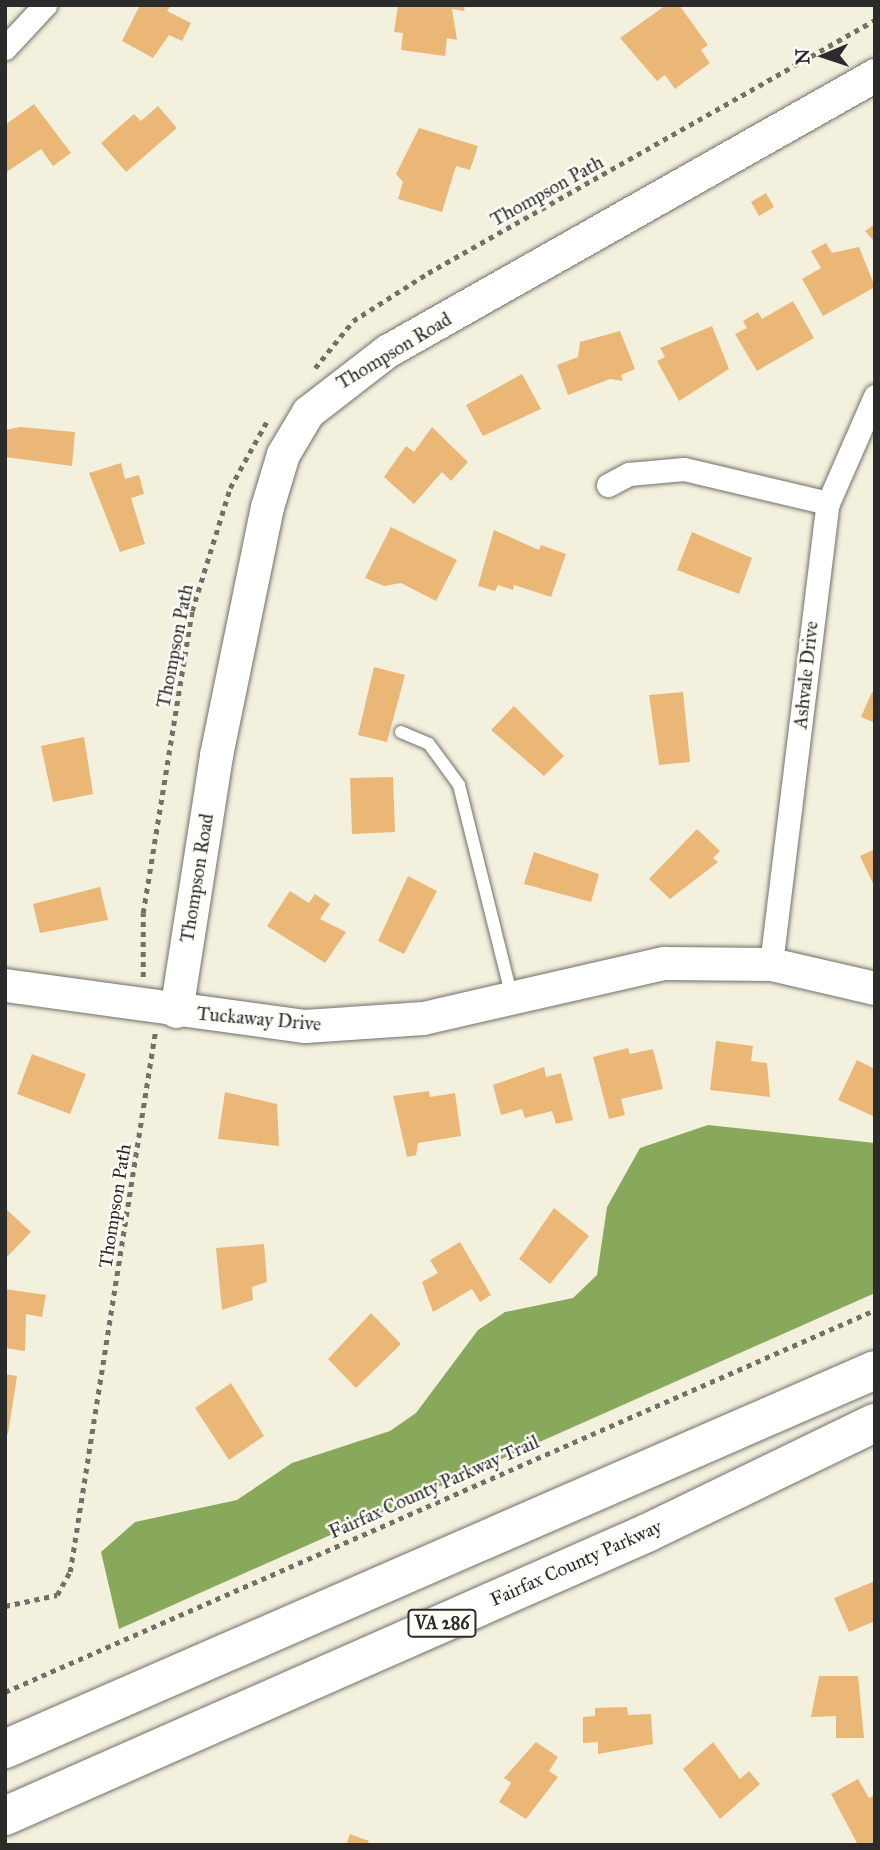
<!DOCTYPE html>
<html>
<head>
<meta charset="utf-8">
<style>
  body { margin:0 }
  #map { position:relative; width:880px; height:1850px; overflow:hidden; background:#f4f0de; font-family:"IM FELL Great Primer",serif }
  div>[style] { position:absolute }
  .forest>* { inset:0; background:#88a85c }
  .building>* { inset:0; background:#ebb777 }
  .path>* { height:4.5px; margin-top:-2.25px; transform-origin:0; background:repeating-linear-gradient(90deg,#71706a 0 5px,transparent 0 10px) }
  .roads { filter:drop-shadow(0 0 2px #71706a) drop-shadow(0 0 2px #71706a) }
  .lane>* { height:12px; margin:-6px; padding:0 6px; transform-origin:6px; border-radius:6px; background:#fff }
  .street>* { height:23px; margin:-11.5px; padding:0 11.5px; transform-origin:11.5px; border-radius:11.5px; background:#fff }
  .secondary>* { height:33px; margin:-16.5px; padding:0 16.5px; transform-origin:16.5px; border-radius:16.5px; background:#fff }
  .highway>* { height:38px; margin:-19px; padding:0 19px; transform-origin:19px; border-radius:19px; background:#fff }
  span { translate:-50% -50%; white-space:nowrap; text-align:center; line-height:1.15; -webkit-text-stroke:5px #fdfcf7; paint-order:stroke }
  .shield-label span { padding:2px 5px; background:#fdfcf7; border:2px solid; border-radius:5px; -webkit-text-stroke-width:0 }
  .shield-label { font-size:18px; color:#2b2b2b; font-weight:700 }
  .street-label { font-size:19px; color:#2b2b2b }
  .frame { position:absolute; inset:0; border:7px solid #2b2b2b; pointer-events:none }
  .north { position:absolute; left:789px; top:21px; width:70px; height:70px; -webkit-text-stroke:5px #fdfcf7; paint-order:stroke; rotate:268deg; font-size:19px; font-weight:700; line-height:28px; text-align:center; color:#2b2b2b }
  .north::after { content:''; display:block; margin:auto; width:24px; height:32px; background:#2b2b2b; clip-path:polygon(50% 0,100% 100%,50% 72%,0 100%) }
</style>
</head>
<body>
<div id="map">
  <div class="forest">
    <i style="clip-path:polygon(708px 1125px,875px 1143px,875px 1293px,119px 1629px,101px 1552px,135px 1522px,237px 1500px,292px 1463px,390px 1431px,416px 1413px,478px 1330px,505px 1312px,573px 1298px,597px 1275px,607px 1207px,640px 1148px)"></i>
  </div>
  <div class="building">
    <i style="clip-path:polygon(140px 5px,171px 5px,167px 11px,191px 23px,182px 41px,169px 35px,153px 58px,122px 41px)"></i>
    <i style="clip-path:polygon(398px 5px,465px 5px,464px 11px,452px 9px,457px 40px,447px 38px,445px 56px,401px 50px,403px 33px,394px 32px)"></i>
    <i style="clip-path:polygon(666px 5px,679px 5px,708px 45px,701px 50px,710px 63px,675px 89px,665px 75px,657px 81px,620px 38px)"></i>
    <i style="clip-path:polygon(34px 104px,71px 153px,53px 166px,41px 149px,5px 173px,5px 125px)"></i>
    <i style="clip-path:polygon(158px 106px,177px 128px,126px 172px,101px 143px,134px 114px,141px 121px)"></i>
    <i style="clip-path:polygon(419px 128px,478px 146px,470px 170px,456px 166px,442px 212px,398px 199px,403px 182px,396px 174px)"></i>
    <i style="clip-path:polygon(766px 193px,774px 207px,759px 216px,751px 202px)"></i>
    <i style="clip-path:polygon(875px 224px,875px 242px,865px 231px)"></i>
    <i style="clip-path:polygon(826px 243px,832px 253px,859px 247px,875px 287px,823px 316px,802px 279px,821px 268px,811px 251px)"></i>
    <i style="clip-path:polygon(793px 301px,814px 338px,757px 371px,735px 334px,747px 328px,743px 321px,758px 312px,762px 319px)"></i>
    <i style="clip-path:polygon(712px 326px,729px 369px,679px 401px,657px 361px,665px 357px,660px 348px)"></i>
    <i style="clip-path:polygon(620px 331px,635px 369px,621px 375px,623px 381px,610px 379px,568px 395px,557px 365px,578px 357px,580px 342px)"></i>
    <i style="clip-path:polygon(522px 374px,541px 409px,483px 436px,466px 405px)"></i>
    <i style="clip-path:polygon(20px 427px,75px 432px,72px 466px,5px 457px,5px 430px)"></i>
    <i style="clip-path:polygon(432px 427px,468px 462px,451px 481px,442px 472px,414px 504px,384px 477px,406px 446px,414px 452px)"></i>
    <i style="clip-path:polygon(121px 463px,125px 479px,139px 475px,144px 494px,131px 498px,145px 544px,120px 552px,89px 473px)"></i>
    <i style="clip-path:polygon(391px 527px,457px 560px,436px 601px,401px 583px,384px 586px,365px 578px)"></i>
    <i style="clip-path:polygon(494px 530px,539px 550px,541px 545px,566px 554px,551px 597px,514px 585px,513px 590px,498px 585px,495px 591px,478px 586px)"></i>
    <i style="clip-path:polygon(692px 532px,752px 558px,739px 594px,677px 570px)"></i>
    <i style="clip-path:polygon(374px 667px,405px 675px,387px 742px,358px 735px)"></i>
    <i style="clip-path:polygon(683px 692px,690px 762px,659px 765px,649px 695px)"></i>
    <i style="clip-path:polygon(872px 692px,875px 693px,875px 723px,861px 717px)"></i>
    <i style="clip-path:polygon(514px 706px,564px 756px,544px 776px,491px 730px)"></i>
    <i style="clip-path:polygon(84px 737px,93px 794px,53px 802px,41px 746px)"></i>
    <i style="clip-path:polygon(393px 777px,395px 832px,352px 834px,350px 778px)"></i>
    <i style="clip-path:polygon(697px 829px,720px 851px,713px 858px,718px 862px,670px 899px,649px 879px)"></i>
    <i style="clip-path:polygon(875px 849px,875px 888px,860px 856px)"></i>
    <i style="clip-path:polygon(534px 852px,599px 874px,591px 902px,524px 884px)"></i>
    <i style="clip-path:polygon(408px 876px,437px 891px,404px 954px,378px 941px)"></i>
    <i style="clip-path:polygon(100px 887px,108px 920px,40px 933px,33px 904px)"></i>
    <i style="clip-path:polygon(290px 891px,309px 903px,315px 894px,330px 904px,320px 919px,346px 932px,325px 963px,267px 926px)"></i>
    <i style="clip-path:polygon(716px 1041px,753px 1046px,751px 1061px,767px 1063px,770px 1097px,710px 1090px)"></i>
    <i style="clip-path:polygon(628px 1048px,630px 1054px,653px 1049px,663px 1089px,621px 1099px,625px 1115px,609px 1119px,593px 1057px)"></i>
    <i style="clip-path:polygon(32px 1054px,86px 1074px,70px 1114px,17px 1094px)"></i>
    <i style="clip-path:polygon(857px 1060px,875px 1069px,875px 1117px,838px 1100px)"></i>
    <i style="clip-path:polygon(544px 1067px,546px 1077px,561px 1073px,573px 1120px,556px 1124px,552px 1111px,525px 1118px,522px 1109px,501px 1115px,493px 1085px)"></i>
    <i style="clip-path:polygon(429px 1091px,430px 1097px,455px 1093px,461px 1136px,418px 1143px,416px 1155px,407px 1157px,393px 1096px)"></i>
    <i style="clip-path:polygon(225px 1092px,277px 1104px,279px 1146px,218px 1139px)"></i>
    <i style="clip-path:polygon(5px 1208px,31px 1232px,5px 1259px)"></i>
    <i style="clip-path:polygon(554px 1208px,589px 1236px,550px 1284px,519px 1259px)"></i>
    <i style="clip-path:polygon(460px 1242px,491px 1295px,480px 1302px,472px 1289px,433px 1312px,422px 1282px,438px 1273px,430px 1260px)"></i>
    <i style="clip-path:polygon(264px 1244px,267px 1282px,252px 1287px,253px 1300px,222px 1310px,216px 1248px)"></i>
    <i style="clip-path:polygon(5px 1289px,46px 1295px,42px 1317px,26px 1314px,25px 1351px,5px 1348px)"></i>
    <i style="clip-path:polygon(371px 1313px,401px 1344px,356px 1388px,328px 1359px)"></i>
    <i style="clip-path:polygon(5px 1374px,17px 1376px,8px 1434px,5px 1434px)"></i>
    <i style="clip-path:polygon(231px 1383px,264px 1436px,229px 1460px,195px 1408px)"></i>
    <i style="clip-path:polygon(875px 1581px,875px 1621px,849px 1632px,834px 1598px)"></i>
    <i style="clip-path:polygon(819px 1676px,858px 1676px,864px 1738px,836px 1738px,836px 1716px,811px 1717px)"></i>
    <i style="clip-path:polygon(627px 1707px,628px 1715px,651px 1714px,653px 1744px,598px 1754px,598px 1742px,583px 1743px,583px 1717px,595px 1716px,595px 1708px)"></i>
    <i style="clip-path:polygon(536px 1742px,558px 1757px,549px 1771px,558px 1777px,526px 1819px,499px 1802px,511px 1783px,504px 1778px)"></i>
    <i style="clip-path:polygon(713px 1742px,740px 1779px,749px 1771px,760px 1784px,720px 1819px,683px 1769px)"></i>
    <i style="clip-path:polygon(858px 1779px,869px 1798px,875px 1795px,875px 1845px,858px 1845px,831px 1794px)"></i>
    <i style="clip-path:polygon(350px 1834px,369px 1841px,367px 1845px,346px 1845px)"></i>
  </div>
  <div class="path">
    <i style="left:315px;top:368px;width:60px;rotate:-51deg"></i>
    <i style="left:353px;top:321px;width:89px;rotate:-32.6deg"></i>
    <i style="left:428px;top:273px;width:514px;rotate:-29.51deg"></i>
    <i style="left:143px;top:977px;width:64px;rotate:-90deg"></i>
    <i style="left:143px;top:913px;width:306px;rotate:-80.8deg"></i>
    <i style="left:192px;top:611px;width:129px;rotate:-72.8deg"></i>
    <i style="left:230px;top:488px;width:77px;rotate:-61.1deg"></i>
    <i style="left:5px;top:1606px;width:53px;rotate:-11.9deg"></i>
    <i style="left:57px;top:1595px;width:26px;rotate:-61deg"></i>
    <i style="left:70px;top:1572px;width:546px;rotate:-81.04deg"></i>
    <i style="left:5px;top:1692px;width:950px;rotate:-23.71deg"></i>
  </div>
  <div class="roads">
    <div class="lane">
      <i style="left:401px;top:732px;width:30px;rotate:23deg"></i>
      <i style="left:429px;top:744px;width:51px;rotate:53.8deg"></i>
      <i style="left:459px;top:785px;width:219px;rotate:76deg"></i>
    </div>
    <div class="street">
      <i style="left:5px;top:48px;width:59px;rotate:-47.1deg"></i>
      <i style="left:608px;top:485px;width:24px;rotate:-28deg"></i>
      <i style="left:629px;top:474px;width:55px;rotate:-5.2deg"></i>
      <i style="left:684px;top:469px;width:148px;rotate:13.3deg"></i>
      <i style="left:771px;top:964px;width:465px;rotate:-83deg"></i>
      <i style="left:828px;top:503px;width:117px;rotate:-66.3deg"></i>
    </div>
    <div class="secondary">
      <i style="left:5px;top:985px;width:303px;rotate:7.8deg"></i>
      <i style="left:305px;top:1026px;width:118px;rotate:-3.9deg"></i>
      <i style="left:423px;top:1018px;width:247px;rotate:-12.9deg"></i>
      <i style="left:664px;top:963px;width:107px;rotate:0.5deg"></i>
      <i style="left:771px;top:964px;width:107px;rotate:13deg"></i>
      <i style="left:176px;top:1011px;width:259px;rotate:-81.1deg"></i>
      <i style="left:216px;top:755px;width:253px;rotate:-78.4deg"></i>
      <i style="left:267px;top:507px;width:55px;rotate:-73.2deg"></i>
      <i style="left:283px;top:454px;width:49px;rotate:-59.2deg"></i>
      <i style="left:308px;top:412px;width:100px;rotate:-37.7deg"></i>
      <i style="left:387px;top:351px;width:561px;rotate:-29.49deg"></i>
    </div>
    <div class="highway">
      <i style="left:5px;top:1749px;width:949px;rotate:-23.54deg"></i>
      <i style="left:5px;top:1816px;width:702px;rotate:-23.79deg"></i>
      <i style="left:647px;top:1533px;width:253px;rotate:-25.8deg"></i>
    </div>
  </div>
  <div class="shield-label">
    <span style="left:442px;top:1623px">VA 286</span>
  </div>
  <div class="street-label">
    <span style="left:547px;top:191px;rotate:-29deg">Thompson Path</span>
    <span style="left:394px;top:351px;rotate:-31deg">Thompson Road</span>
    <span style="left:175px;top:646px;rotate:-79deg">Thompson Path</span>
    <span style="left:806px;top:675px;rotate:-84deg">Ashvale Drive</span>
    <span style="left:197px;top:878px;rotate:-81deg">Thompson Road</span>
    <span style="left:259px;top:1019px;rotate:5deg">Tuckaway Drive</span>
    <span style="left:115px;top:1206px;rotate:-81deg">Thompson Path</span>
    <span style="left:434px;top:1487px;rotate:-24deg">Fairfax County Parkway Trail</span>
    <span style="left:576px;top:1563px;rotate:-24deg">Fairfax County Parkway</span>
  </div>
  <div class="frame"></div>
  <div class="north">N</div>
</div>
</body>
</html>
